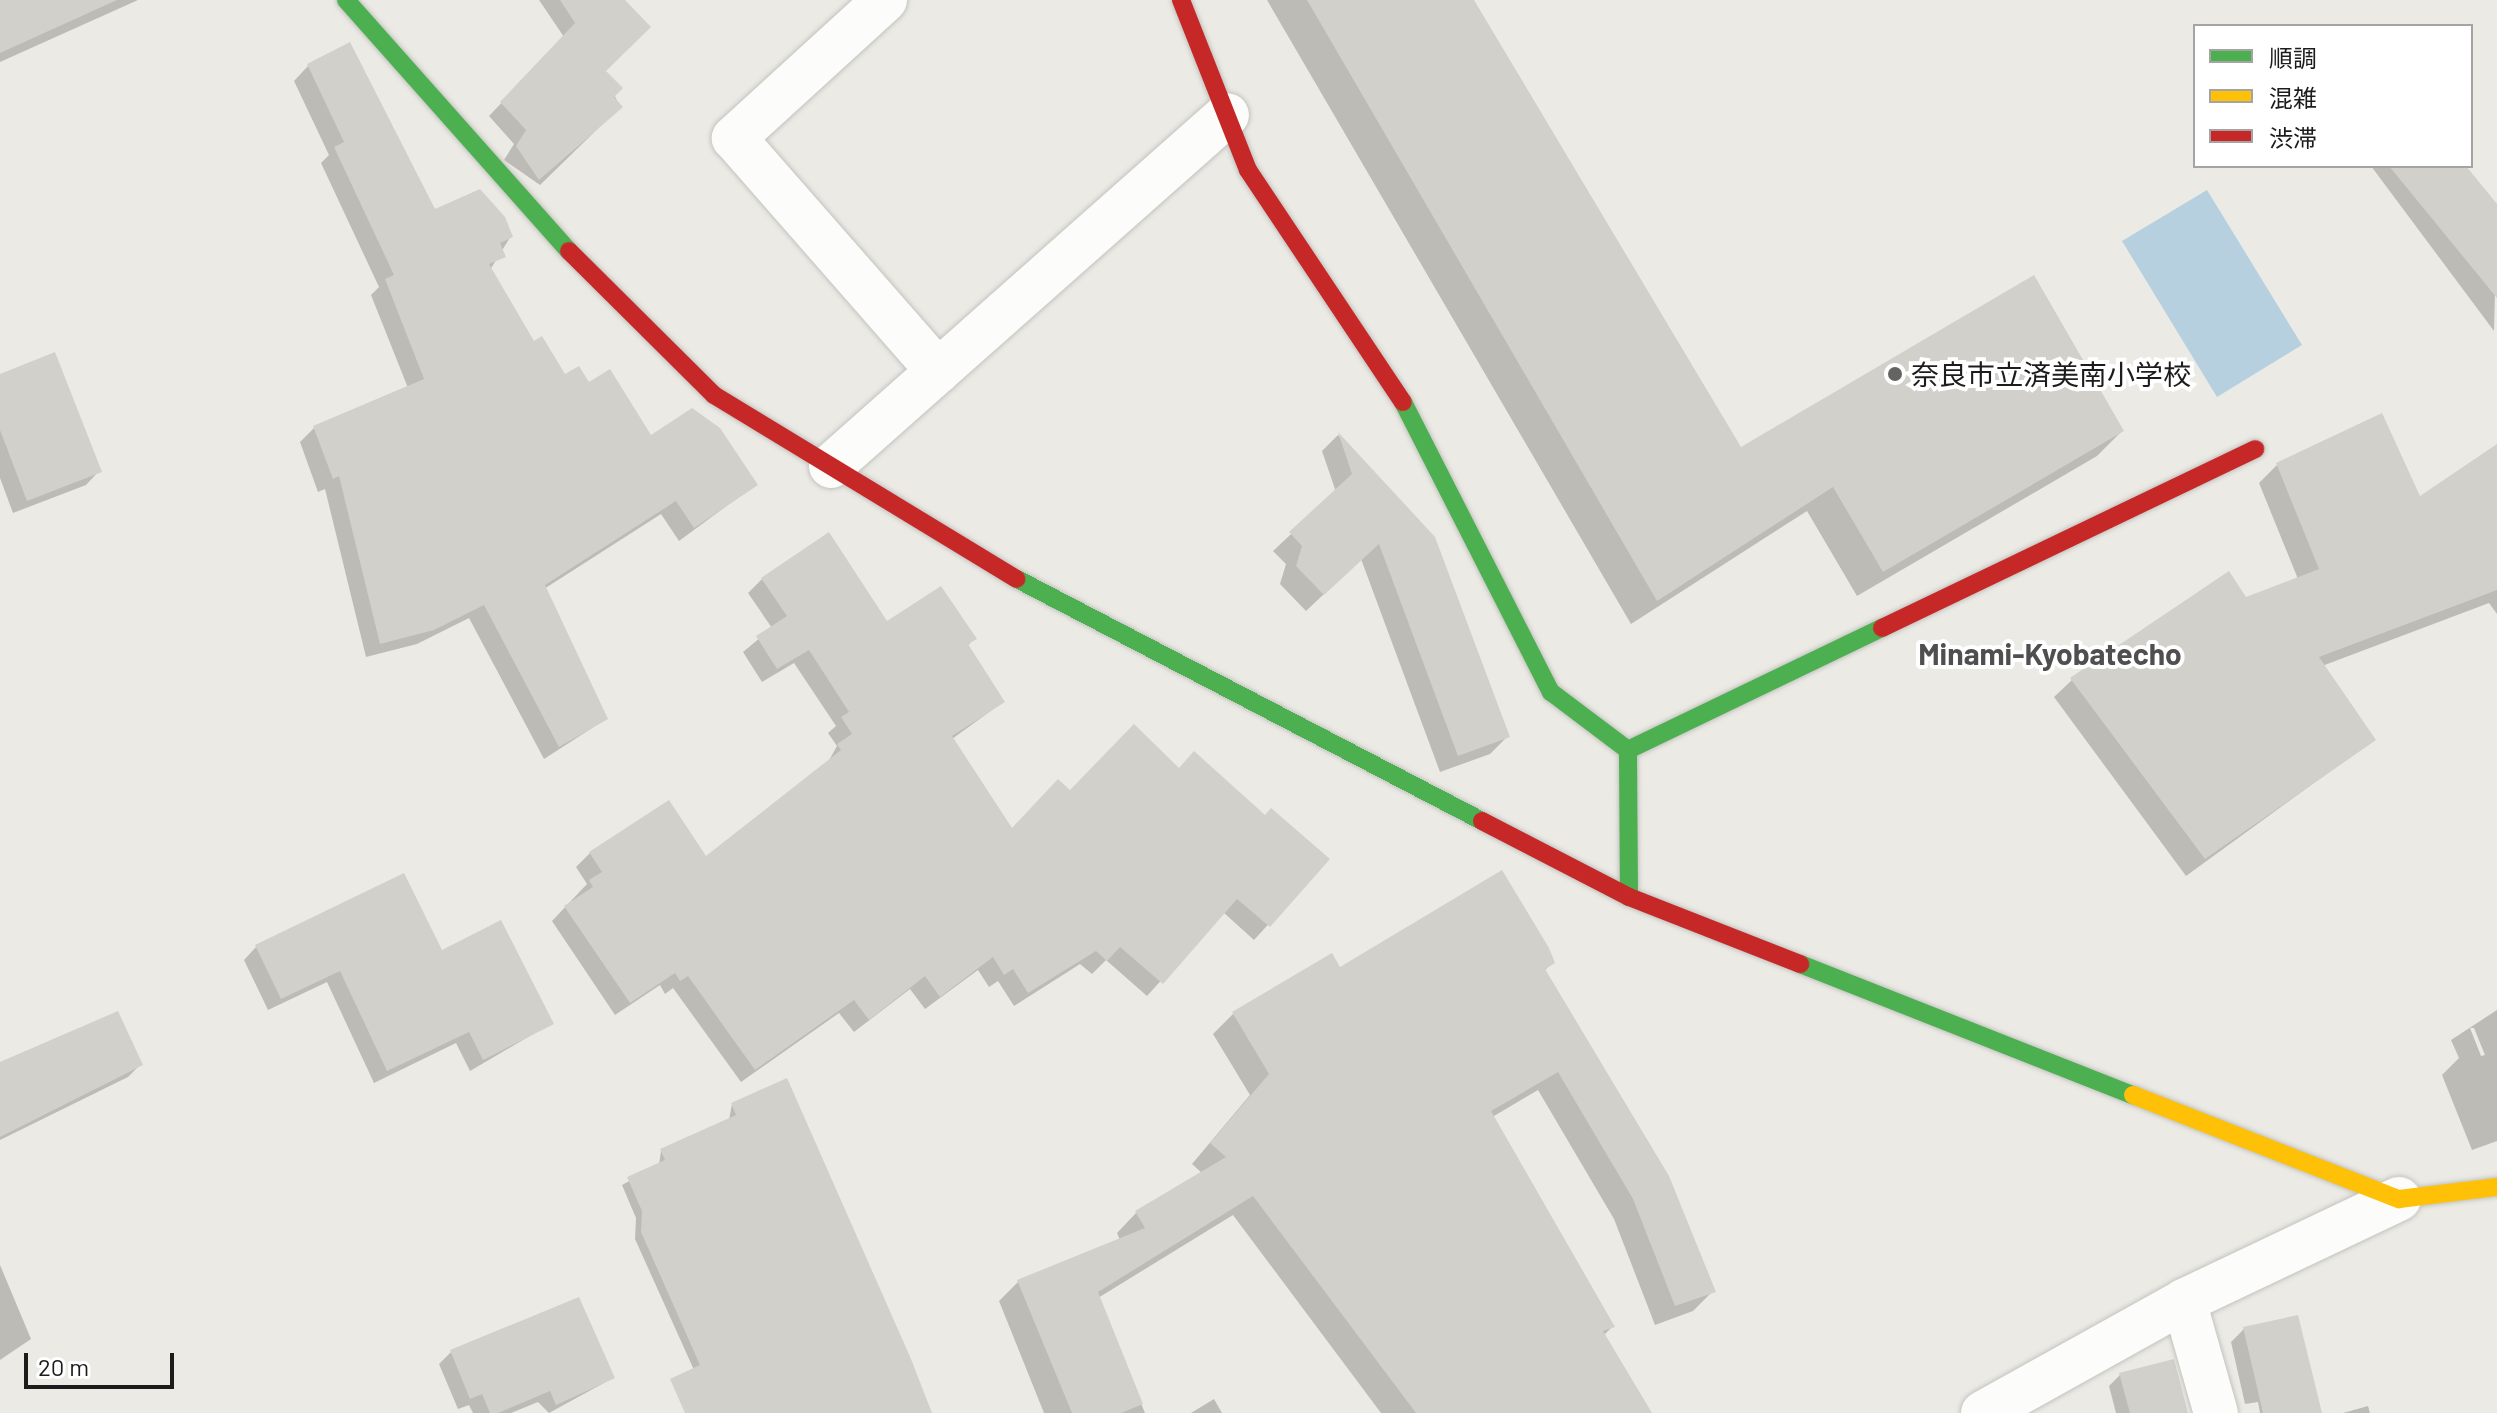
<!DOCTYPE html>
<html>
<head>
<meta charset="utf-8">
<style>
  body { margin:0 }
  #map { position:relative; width:2497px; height:1413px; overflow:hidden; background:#ebeae4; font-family:Barlow,"Noto Sans JP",sans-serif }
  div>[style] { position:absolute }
  .water>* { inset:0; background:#b6d0e0 }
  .shadow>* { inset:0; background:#0003 }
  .building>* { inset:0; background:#d1d0cb }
  .roads { filter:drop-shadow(0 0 2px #c3c3c0) drop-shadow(0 0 2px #c3c3c0) }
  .street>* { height:44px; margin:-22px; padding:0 22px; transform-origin:22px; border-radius:22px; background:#fcfcfb }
  .fast>* { height:18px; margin:-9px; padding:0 9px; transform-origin:9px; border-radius:9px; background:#4caf50 }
  .slow>* { height:18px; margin:-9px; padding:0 9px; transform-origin:9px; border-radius:9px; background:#ffc107 }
  .jam>* { height:18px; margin:-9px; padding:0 9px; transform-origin:9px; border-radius:9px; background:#c62828 }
  .dots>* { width:22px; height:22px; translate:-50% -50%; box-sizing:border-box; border:4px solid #fff; border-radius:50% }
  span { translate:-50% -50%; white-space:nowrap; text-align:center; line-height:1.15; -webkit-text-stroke:8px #fff; paint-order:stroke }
  .poi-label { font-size:28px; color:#1c1c1c }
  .left { translate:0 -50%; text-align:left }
  .neighbourhood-label { font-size:30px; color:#4f4f4f; font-weight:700 }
  .legend { position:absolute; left:2193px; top:24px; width:280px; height:144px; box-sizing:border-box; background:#fff; border:2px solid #a4a4a4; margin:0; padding:10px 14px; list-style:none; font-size:24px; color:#1c1c1c }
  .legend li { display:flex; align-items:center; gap:16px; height:40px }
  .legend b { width:40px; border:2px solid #a4a4a4 }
  .scale { position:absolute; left:24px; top:1353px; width:150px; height:36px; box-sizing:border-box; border:4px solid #1c1c1c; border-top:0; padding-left:10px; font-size:24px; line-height:28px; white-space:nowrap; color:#1c1c1c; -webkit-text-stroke:6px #fff; paint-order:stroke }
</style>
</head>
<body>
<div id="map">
  <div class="water">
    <i style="clip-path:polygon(2207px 190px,2302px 345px,2217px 397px,2122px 241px)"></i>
  </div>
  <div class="shadow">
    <i style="clip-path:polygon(0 0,138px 0,0 62px)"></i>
    <i style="clip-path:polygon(539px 0,621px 0,603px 71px,620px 107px,540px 185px,504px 160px,514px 144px,489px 116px,564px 37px)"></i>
    <i style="clip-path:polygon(1267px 0,1472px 0,1741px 449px,2122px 431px,2097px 456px,1857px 596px,1807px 511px,1631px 624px)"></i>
    <i style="clip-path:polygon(308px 66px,434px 211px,511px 236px,490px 270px,533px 344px,564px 376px,588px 385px,650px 438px,755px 485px,679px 541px,661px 514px,544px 589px,606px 719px,544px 759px,469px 618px,417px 644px,366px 657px,325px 489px,318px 492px,300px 442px,314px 428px,408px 388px,371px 295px,379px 287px,321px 163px,329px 155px,294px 81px)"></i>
    <i style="clip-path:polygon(2371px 166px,2464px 166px,2497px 207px,2494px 331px)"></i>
    <i style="clip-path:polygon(0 376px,99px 471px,86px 485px,13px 513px,0 478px)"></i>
    <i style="clip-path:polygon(2381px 416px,2419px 499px,2497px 446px,2497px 614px,2489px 603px,2322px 666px,2373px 740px,2186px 876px,2054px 697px,2072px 680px,2298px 579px,2259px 483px,2277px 465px)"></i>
    <i style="clip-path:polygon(1338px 435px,1433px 538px,1507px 737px,1490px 754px,1440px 772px,1361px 559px,1306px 611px,1280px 584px,1286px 564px,1273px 551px,1336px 492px,1322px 451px)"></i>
    <i style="clip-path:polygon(762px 579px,886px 623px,974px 639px,967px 646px,1003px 702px,952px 739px,1011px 831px,1070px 793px,1178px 770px,1327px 860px,1254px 940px,1223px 912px,1147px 996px,1106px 960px,1092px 974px,1080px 964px,1014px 1006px,998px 981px,989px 987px,978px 970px,925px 1009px,910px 989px,854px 1032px,839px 1013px,741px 1082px,673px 988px,665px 994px,660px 985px,615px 1015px,552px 921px,587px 884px,576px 867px,590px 853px,705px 858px,827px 764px,837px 746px,828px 733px,836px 726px,794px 663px,762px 682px,743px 652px,772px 628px,748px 593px)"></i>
    <i style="clip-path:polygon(256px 947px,441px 952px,552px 1023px,470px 1071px,456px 1043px,374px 1083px,327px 982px,268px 1010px,244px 960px)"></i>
    <i style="clip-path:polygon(1553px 962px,1544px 971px,1713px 1291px,1693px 1311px,1655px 1325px,1614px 1219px,1538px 1090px,1489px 1119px,1612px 1327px,1603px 1336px,1649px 1413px,1381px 1413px,1233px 1215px,1098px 1298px,1145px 1413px,1044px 1413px,999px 1301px,1019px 1281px,1120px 1240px,1117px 1233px,1136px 1213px,1203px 1174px,1192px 1164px,1250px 1095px,1213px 1034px,1233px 1014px,1339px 970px)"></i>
    <i style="clip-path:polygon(evenodd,2497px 1010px,2497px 1141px,2472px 1150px,2442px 1075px,2459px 1058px,2451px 1040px,2497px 1010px,2470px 1028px,2474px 1028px,2485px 1055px,2481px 1056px,2470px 1028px)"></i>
    <i style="clip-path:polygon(141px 1064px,128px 1077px,0 1140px,0 1066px)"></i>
    <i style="clip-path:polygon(732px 1104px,931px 1413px,697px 1413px,694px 1370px,635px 1239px,636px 1218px,622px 1185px,659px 1165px,661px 1151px,729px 1120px)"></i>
    <i style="clip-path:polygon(0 1265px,31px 1339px,0 1360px)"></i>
    <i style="clip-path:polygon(2244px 1329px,2320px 1413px,2260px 1413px,2258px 1402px,2245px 1404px,2231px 1342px)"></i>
    <i style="clip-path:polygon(451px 1352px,613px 1378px,549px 1413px,538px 1402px,511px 1413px,473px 1413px,469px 1405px,458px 1409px,439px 1364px)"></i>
    <i style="clip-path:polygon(2120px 1375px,2187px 1413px,2116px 1413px,2109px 1386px)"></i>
    <i style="clip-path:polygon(1214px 1399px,1222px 1413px,1191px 1413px)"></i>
    <i style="clip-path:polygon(2368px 1406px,2370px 1413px,2343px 1413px)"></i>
  </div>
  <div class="building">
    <i style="clip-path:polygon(0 0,117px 0,0 53px)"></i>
    <i style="clip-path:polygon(560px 0,625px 0,651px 27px,606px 71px,623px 88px,614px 97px,623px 107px,539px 180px,516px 146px,526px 130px,500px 102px,575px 23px)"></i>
    <i style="clip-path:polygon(1307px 0,1474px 0,1741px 447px,2034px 275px,2124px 431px,1883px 572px,1833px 487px,1657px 601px)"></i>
    <i style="clip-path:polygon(350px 42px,435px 209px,480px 189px,505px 217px,513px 237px,500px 243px,506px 257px,489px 264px,534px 341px,542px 336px,565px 374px,579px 366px,589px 382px,610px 369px,651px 435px,692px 408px,720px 428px,758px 485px,694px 528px,676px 501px,545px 585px,608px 719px,559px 747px,484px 605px,434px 630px,380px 644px,339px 476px,333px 479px,313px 426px,424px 379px,385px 279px,394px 275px,334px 147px,344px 142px,307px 64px)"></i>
    <i style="clip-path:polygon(2389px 166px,2466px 166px,2497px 204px,2497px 298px)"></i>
    <i style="clip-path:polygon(55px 352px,102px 472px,27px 501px,0 430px,0 374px)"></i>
    <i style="clip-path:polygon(2382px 413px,2420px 496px,2497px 444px,2497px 590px,2319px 657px,2376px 740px,2205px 859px,2070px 678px,2229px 571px,2246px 597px,2319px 569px,2276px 463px)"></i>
    <i style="clip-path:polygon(1338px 432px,1435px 537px,1510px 737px,1458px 756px,1379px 544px,1324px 595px,1296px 566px,1302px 546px,1289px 532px,1352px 474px)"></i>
    <i style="clip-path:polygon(829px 532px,887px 621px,941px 586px,977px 639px,968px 644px,1005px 702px,952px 736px,1012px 828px,1058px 779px,1070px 790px,1134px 724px,1179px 768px,1194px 751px,1265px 815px,1271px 808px,1330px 859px,1270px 927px,1237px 899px,1163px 984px,1120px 947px,1107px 961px,1096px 951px,1028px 993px,1013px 969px,1004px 975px,993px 957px,940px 997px,925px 976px,869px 1020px,854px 1000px,755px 1070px,688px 976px,680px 981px,675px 973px,630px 1003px,564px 906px,593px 887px,589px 880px,602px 872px,589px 852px,669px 800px,706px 856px,841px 750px,837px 744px,852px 734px,841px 717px,849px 712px,809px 650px,777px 669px,756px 636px,787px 616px,761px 578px)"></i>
    <i style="clip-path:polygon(1502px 870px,1549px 948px,1555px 963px,1545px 969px,1669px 1176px,1716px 1292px,1675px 1306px,1633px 1199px,1558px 1072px,1491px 1111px,1615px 1327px,1603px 1331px,1652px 1413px,1416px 1413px,1253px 1196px,1098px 1292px,1143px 1404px,1121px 1413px,1072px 1413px,1017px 1280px,1145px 1228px,1135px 1211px,1226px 1157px,1210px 1143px,1269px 1074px,1232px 1012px,1332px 953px,1340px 967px)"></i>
    <i style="clip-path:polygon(404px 873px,442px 950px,501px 920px,554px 1024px,483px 1060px,469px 1032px,387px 1071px,340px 971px,281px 999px,255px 945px)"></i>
    <i style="clip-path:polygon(118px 1011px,143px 1065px,0 1137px,0 1062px)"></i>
    <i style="clip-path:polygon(787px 1078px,911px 1359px,932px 1413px,685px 1413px,670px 1379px,700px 1365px,641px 1232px,642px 1211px,627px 1177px,665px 1160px,660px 1149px,736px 1115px,731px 1103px)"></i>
    <i style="clip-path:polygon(579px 1297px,615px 1378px,556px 1405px,550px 1391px,498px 1413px,490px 1413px,482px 1394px,470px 1399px,450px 1350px)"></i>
    <i style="clip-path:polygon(2298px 1315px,2322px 1413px,2263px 1413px,2243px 1327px)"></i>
    <i style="clip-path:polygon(2174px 1359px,2188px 1413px,2130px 1413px,2119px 1373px)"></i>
  </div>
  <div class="roads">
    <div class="street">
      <i style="left:885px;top:0;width:205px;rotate:137.6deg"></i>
      <i style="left:734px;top:138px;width:310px;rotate:48.8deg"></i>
      <i style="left:831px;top:466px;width:529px;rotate:-41.55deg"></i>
      <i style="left:2184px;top:1301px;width:116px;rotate:74.1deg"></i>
      <i style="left:1983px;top:1413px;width:230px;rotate:-29.1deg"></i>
      <i style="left:2184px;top:1301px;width:238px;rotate:-25.4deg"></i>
    </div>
    <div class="fast">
      <i style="left:346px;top:0;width:336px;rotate:48.4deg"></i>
      <i style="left:1403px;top:402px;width:326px;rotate:63deg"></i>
      <i style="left:1551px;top:692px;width:96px;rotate:37deg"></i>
      <i style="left:1017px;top:579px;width:524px;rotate:27.49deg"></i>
      <i style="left:1629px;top:897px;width:147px;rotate:-90.4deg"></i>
      <i style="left:1628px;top:750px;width:282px;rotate:-25.7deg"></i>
      <i style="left:1800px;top:964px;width:358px;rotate:21.5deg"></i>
    </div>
    <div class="slow">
      <i style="left:2133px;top:1095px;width:286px;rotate:21.4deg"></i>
      <i style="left:2399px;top:1199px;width:99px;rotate:-7deg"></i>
    </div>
    <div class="jam">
      <i style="left:1181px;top:0;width:183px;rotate:68.5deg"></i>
      <i style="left:1248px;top:170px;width:279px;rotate:56.3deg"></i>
      <i style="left:569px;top:251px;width:204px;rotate:44.8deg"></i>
      <i style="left:714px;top:395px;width:354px;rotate:31.3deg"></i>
      <i style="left:1882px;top:628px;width:414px;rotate:-25.6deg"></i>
      <i style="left:1482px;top:821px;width:165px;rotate:27.3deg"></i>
      <i style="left:1629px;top:897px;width:184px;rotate:21.4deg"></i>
    </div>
  </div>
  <div class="dots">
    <i style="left:1895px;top:374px;background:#646462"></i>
  </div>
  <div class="poi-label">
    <span class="left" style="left:1911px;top:374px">奈良市立済美南小学校</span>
  </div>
  <div class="neighbourhood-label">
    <span style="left:2050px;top:653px">Minami-Kyobatecho</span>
  </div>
  <ul class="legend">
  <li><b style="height:10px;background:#4caf50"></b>順調</li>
  <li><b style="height:10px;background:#ffc107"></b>混雑</li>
  <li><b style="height:10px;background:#c62828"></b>渋滞</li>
  </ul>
  <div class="scale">20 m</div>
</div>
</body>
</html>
